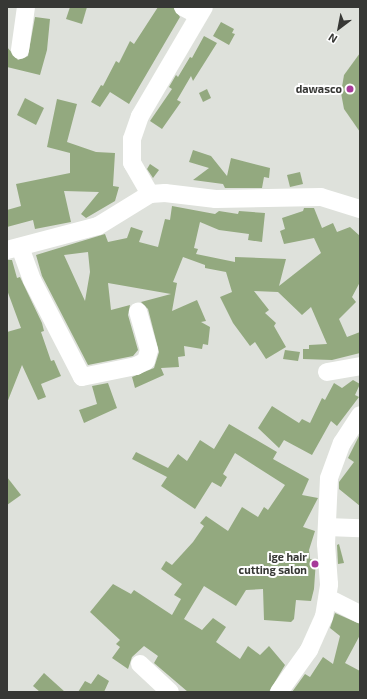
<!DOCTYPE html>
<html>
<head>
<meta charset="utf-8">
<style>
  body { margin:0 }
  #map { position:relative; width:367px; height:699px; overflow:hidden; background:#dee1db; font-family:"Exo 2",sans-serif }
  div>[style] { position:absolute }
  .building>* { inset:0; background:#93a97f }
  .minor>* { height:18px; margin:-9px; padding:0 9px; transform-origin:9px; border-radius:9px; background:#fff }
  .dots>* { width:11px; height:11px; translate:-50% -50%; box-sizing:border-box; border:2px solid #fff; border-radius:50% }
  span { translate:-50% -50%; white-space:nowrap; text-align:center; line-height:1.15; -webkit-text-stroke:4px #fff; paint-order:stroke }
  .poi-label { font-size:11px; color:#373835; font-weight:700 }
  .right { translate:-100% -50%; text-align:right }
  .frame { position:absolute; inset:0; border:8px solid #373835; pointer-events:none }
  .north { position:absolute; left:319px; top:8px; width:40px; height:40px; -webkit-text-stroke:3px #fff; paint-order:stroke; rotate:212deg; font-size:11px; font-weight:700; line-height:16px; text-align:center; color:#373835 }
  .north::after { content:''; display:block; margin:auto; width:14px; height:18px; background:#373835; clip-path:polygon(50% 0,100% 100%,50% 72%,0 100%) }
</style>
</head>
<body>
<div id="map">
  <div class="building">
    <i style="clip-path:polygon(70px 7px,87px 7px,82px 24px,66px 19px)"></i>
    <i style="clip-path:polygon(158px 7px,173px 7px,180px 17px,129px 104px,110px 92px,100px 107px,91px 102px,101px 85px,103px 86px,116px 61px,119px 63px,130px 41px,134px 44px)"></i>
    <i style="clip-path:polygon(35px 17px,50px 19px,47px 50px,40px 75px,7px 67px,7px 47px,18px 60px,28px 56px)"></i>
    <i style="clip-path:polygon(221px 22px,234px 29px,232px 33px,235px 34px,229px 45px,213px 36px)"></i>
    <i style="clip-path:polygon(204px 36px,217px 43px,193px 81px,191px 76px,177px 100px,181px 102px,162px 129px,150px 121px,172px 89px,169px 87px,176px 75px,178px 77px,190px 57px,192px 58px)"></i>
    <i style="clip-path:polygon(360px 53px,360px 132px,344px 109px,341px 93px,344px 75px)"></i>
    <i style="clip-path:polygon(207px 89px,211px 98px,203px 102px,199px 93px)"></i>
    <i style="clip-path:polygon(25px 98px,44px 108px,36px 125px,17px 115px)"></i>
    <i style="clip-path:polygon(57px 99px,77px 104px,67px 142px,96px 152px,115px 153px,113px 186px,119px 187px,115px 201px,86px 218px,81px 214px,99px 192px,64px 191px,71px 222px,35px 229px,33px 220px,7px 227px,7px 210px,21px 206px,16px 184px,70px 173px,70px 153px,47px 147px)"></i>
    <i style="clip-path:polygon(193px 150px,211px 156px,227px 176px,231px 158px,270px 168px,269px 178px,264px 177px,262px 188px,225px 188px,223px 184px,193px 180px,209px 168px,189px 162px)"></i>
    <i style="clip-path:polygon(150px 164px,159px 170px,153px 178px,147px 169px)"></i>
    <i style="clip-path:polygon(300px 172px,303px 184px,290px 187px,287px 175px)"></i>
    <i style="clip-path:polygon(evenodd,172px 206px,215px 214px,219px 211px,238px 214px,239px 211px,265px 213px,262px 242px,248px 240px,249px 234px,219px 230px,200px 222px,194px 248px,198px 249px,196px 254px,235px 262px,235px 257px,286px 259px,279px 286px,321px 253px,314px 238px,284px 244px,280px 231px,285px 229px,282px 218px,303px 211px,304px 208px,314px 208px,322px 228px,333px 223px,337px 232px,350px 227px,360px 236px,360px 282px,352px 297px,356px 302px,339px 319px,347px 337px,360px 332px,360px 353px,332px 360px,303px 359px,303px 349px,309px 349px,309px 345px,327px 344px,311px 307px,302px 315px,278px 292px,254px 291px,269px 310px,265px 313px,276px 323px,274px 326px,286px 347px,266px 359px,255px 342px,250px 346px,233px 323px,220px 297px,232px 292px,226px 272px,205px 268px,205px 265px,183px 257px,173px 282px,177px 283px,172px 311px,197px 300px,206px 321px,201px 322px,210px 327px,208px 345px,203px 344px,202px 349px,184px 346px,185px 356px,178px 357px,179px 367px,161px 368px,164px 375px,135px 388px,132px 377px,154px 368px,159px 352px,148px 309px,141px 302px,171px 294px,108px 283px,111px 310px,130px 305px,128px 315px,138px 350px,133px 356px,88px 365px,42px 276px,36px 255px,105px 234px,108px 242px,127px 238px,131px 227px,143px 231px,139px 242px,158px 247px,165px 219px,170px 220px,172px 206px,88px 252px,90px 272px,85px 301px,64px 255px,88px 252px)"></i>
    <i style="clip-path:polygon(7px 260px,12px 260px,17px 278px,20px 277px,42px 323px,44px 331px,41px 332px,51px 361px,54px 360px,61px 376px,41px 384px,46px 397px,38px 400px,22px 365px,7px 403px,7px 332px,21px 328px,7px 290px)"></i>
    <i style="clip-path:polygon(285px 350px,300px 352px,298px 361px,283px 359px)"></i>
    <i style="clip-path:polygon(353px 380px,360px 384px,355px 395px,359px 397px,337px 426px,331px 421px,312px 455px,284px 440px,279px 448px,258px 428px,272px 406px,299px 423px,302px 419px,310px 423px,322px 398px,325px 400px,334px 383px,342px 388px)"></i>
    <i style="clip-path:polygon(108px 383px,117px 408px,84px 423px,79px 410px,97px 404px,92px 386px)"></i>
    <i style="clip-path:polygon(229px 424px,277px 452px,273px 459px,309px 479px,302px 495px,318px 498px,303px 527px,315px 531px,309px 550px,310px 559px,316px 560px,314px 589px,311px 601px,296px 600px,294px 619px,291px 622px,264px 620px,263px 589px,246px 590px,236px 606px,204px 586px,184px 619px,202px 630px,213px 618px,226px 627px,216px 642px,240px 659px,248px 646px,260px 655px,269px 646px,285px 665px,269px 692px,188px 692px,154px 663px,158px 656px,144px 646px,132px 657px,128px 669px,112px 658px,120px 647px,116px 644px,120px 640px,90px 612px,113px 584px,131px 594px,134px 590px,172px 615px,181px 599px,174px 595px,182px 584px,161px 569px,166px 561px,172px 565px,193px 542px,204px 526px,200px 523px,206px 516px,228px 531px,242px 507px,258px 517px,264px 507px,268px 510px,285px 485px,235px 453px,223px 474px,227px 477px,221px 487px,212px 482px,195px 509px,161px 486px,167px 477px,132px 459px,136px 452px,168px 468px,178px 454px,187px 461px,200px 440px,214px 449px)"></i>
    <i style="clip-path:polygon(360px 434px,360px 506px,339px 489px,339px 482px,354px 462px,348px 458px)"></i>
    <i style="clip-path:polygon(7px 477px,21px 495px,7px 505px)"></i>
    <i style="clip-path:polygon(339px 544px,344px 563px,338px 564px,337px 545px)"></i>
    <i style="clip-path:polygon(335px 613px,360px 624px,360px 635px,345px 663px,360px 671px,360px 692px,292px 692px,305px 674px,310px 677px,323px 657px,333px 664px,340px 636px,330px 628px)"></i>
    <i style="clip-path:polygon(44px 673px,65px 692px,40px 692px,33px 686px)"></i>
    <i style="clip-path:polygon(98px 674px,109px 681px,104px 692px,78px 692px,85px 681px,91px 684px)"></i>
  </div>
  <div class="minor">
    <i style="left:183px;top:7px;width:17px;rotate:28deg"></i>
    <i style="left:20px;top:50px;width:43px;rotate:-82.1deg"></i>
    <i style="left:150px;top:194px;width:36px;rotate:-120deg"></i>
    <i style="left:132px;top:163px;width:24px;rotate:-90deg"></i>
    <i style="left:132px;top:139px;width:24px;rotate:-71deg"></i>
    <i style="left:140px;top:116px;width:126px;rotate:-59.6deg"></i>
    <i style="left:20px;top:247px;width:35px;rotate:70deg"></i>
    <i style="left:32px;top:280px;width:109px;rotate:62.7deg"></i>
    <i style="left:82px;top:377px;width:55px;rotate:-11.5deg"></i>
    <i style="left:136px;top:366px;width:11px;rotate:-27deg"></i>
    <i style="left:146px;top:361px;width:11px;rotate:-75deg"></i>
    <i style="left:149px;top:350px;width:40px;rotate:-106deg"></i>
    <i style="left:7px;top:250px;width:94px;rotate:-14.8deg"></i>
    <i style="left:98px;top:226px;width:61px;rotate:-31.6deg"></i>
    <i style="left:150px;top:194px;width:15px;rotate:-4deg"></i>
    <i style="left:165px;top:193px;width:51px;rotate:6.7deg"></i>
    <i style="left:216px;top:199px;width:105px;rotate:-1.1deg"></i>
    <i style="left:321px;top:197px;width:41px;rotate:17.1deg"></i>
    <i style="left:327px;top:372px;width:34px;rotate:-10deg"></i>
    <i style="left:327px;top:527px;width:33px;rotate:2deg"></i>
    <i style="left:328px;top:598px;width:36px;rotate:27deg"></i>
    <i style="left:140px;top:664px;width:41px;rotate:43deg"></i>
    <i style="left:279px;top:692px;width:52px;rotate:-54.5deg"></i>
    <i style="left:309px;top:650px;width:36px;rotate:-66deg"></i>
    <i style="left:324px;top:617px;width:33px;rotate:-81deg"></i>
    <i style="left:329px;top:584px;width:40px;rotate:-94.3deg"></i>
    <i style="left:326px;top:544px;width:66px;rotate:-87.4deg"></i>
    <i style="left:329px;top:478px;width:37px;rotate:-70deg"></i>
    <i style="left:342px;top:443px;width:33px;rotate:-57deg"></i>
  </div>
  <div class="dots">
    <i style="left:350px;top:89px;background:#a73a99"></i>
    <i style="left:315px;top:564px;background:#a73a99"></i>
  </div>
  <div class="poi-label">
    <span class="right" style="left:342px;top:89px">dawasco</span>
    <span class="right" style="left:307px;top:564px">ige hair<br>cutting salon</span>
  </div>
  <div class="frame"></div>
  <div class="north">N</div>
</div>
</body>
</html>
